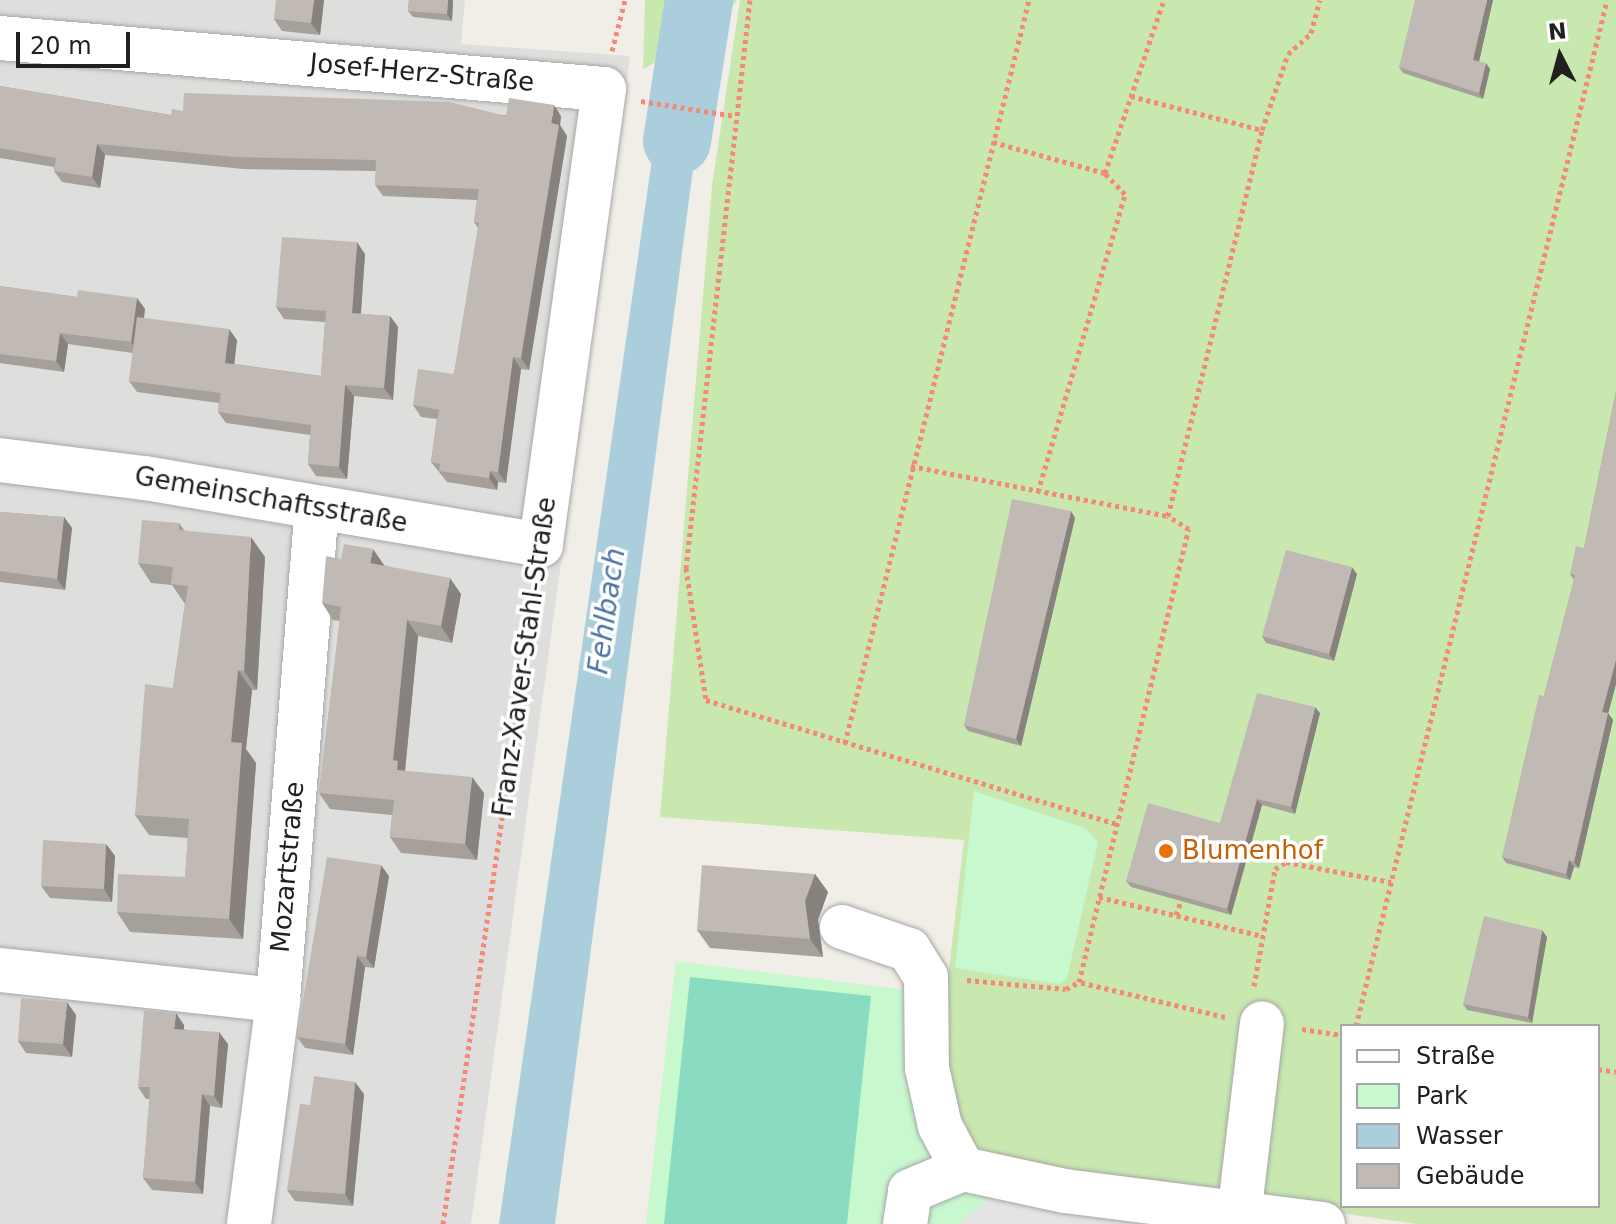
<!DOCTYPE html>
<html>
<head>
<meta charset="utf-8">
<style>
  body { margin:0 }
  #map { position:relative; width:1616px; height:1224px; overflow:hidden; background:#f0eee7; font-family:"DejaVu Sans",sans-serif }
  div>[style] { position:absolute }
  .residential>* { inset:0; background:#dededd }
  .grass>* { inset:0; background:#c8e8b0 }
  .park>* { inset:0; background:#c7f8ce }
  .pitch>* { inset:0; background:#89dcc1 }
  .parking>* { inset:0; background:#e4e4e4 }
  .water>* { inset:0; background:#aacedc }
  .river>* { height:68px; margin:-34px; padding:0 34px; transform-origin:34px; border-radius:34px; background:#aacedc }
  .path>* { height:5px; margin-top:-2.5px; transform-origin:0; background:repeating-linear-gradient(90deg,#f48a75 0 4px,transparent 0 8px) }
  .roads { filter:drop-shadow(0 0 2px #a7a7a7) drop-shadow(0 0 2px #a7a7a7) }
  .minor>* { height:44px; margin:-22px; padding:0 22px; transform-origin:22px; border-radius:22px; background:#fff }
  .wall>* { inset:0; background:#a6a09b }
  .shaded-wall>* { inset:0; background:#87827e }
  .building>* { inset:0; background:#c1bab4 }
  .dots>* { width:22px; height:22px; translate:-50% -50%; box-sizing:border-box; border:4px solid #fff; border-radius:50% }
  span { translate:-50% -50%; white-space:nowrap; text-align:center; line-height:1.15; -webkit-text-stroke:7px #fff; paint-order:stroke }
  .street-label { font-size:26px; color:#202020 }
  .food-label { font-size:26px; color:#c56008 }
  .left { translate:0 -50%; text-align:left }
  .water-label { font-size:28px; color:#4d74a5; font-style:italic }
  .legend { position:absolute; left:1340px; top:1024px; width:260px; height:184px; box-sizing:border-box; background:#fff; border:2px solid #a6a6a6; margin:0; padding:10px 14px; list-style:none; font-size:24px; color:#202020 }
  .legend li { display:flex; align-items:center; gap:16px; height:40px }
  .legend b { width:40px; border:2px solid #a6a6a6 }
  .north { position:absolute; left:1520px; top:16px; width:80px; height:80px; -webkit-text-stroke:6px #fff; paint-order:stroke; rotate:354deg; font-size:22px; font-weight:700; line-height:32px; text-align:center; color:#202020 }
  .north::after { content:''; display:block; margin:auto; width:28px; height:36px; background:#202020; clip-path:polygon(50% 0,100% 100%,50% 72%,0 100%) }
  .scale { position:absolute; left:16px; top:32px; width:114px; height:36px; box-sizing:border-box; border:4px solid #202020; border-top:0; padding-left:10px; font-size:24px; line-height:28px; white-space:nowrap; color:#202020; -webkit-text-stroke:6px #fff; paint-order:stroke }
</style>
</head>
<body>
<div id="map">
  <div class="residential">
    <i style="clip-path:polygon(0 0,465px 0,461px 44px,630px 56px,471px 1224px,0 1224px)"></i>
  </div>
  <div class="grass">
    <i style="clip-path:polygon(645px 0,737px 0,716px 30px,643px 69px)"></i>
    <i style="clip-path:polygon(evenodd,740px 0,1616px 0,1616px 1224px,1417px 1224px,983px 1162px,944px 1102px,948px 978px,964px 840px,660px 817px,712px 186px,740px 0,1342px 1026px,1598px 1026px,1598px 1206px,1342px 1206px,1342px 1026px)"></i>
  </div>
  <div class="park">
    <i style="clip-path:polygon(974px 791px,1085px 828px,1098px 842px,1067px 978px,1059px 984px,955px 968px)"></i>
    <i style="clip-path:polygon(676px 961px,946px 995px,943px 1042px,975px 1181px,1335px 1224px,646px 1224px)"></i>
  </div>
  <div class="pitch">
    <i style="clip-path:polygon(690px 977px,871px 996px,847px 1224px,664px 1224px)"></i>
  </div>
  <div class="parking">
    <i style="clip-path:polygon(988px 1198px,1222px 1224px,959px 1224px)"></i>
  </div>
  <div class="water">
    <i style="clip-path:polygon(710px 39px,555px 1224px,499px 1224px,666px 62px)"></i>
  </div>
  <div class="river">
    <i style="left:677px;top:141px;width:143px;rotate:-81.1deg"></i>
  </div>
  <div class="path">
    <i style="left:750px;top:0;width:572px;rotate:96.43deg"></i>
    <i style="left:686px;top:568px;width:134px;rotate:81.4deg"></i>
    <i style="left:706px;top:700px;width:428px;rotate:16.8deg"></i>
    <i style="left:612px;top:51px;width:53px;rotate:-75.7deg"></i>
    <i style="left:1131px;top:96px;width:135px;rotate:14.5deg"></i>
    <i style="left:641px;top:101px;width:95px;rotate:9.1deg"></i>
    <i style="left:993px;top:142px;width:116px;rotate:15.5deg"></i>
    <i style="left:911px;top:466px;width:262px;rotate:11deg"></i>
    <i style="left:1038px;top:492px;width:310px;rotate:-73.7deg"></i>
    <i style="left:1125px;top:194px;width:29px;rotate:-134deg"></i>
    <i style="left:1105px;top:173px;width:183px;rotate:-71.2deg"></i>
    <i style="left:845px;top:743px;width:765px;rotate:-76.09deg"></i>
    <i style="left:1099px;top:897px;width:164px;rotate:13.4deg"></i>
    <i style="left:1176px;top:915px;width:15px;rotate:-70deg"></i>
    <i style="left:967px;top:980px;width:99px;rotate:5.2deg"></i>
    <i style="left:1066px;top:989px;width:15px;rotate:-28deg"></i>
    <i style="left:1254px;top:986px;width:119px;rotate:-79.8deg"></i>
    <i style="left:1275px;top:869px;width:13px;rotate:-32deg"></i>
    <i style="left:1286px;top:862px;width:107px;rotate:10.8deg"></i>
    <i style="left:1225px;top:1017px;width:150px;rotate:-166.5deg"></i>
    <i style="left:1079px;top:982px;width:466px;rotate:-76.4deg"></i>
    <i style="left:1189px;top:529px;width:25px;rotate:-148deg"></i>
    <i style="left:1168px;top:516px;width:397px;rotate:-76.3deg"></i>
    <i style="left:1262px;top:130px;width:80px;rotate:-71.1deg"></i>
    <i style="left:1288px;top:54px;width:31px;rotate:-42deg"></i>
    <i style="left:1311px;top:33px;width:34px;rotate:-75deg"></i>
    <i style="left:1356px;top:1026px;width:1056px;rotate:-76.25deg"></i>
    <i style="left:1302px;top:1029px;width:40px;rotate:8.5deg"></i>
    <i style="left:1598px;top:1069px;width:18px;rotate:9deg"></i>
    <i style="left:443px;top:1224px;width:647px;rotate:-81.73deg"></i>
  </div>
  <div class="roads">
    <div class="minor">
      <i style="left:0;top:38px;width:606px;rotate:4.83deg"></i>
      <i style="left:604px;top:89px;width:460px;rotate:97.9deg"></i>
      <i style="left:541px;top:545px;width:403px;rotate:-170.4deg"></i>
      <i style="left:144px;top:478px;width:145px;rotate:-172.9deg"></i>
      <i style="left:842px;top:927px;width:71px;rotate:18.9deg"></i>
      <i style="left:909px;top:950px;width:32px;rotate:58deg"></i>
      <i style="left:926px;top:977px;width:91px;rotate:89.4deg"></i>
      <i style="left:927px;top:1068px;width:59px;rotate:77.4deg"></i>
      <i style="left:940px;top:1126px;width:49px;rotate:61.9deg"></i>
      <i style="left:963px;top:1169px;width:104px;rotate:12.2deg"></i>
      <i style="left:1065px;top:1191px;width:260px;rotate:7.3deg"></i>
      <i style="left:0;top:970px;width:280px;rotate:6.2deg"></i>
      <i style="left:249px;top:1224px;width:226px;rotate:-82.6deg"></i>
      <i style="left:278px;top:1000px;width:493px;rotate:-85.5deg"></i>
      <i style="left:905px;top:1224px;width:33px;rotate:-81deg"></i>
      <i style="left:910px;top:1191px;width:57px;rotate:-22.5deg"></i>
      <i style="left:1238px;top:1224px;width:202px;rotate:-83.2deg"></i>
    </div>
  </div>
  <div class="wall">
    <i style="clip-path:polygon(324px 0,320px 35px,282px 31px,274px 19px)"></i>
    <i style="clip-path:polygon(409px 0,453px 0,452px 21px,413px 17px,408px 11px)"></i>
    <i style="clip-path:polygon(1493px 0,1479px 61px,1490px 69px,1483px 99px,1403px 73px,1399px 67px)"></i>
    <i style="clip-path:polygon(0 86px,171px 115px,183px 111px,561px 116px,560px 125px,567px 136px,529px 370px,521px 369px,506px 483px,498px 482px,497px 490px,447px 482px,431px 462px,437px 419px,421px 417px,413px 405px,454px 374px,478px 228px,474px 222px,477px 200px,383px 196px,375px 185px,376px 171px,243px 169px,105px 155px,100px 188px,62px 182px,54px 171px,54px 167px,0 158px)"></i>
    <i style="clip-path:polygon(365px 254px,361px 314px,390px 316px,398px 327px,393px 400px,354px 396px,347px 479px,316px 476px,308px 464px,310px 435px,226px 423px,218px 412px,219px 403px,137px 392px,129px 381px,133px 353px,68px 344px,64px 372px,0 363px,0 286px,77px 297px,137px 298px,145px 309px,144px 318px,237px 340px,234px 364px,321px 376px,325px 322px,284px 319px,276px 307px)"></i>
    <i style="clip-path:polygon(1616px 391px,1616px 684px,1608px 713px,1613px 720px,1579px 868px,1574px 867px,1570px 880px,1506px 863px,1502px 857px,1574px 580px,1570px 574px,1584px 548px)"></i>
    <i style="clip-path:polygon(0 512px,64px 517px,72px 528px,65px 590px,0 582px)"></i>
    <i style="clip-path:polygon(1075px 518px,1021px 746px,968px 731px,964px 725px)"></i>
    <i style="clip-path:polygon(179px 523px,185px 531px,265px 557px,257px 690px,252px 690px,246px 749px,256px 763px,243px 939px,130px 932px,117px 912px,185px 877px,188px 838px,149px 835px,135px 815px,173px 688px,185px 604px,172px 585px,151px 583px,138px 563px)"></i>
    <i style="clip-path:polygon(384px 565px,461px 594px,452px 643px,418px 636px,405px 771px,484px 793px,477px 860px,401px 853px,390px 837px,392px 815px,330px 809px,319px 793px,340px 621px,333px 620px,322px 603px)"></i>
    <i style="clip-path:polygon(1357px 574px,1334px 661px,1266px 643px,1262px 636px)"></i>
    <i style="clip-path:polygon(1320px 713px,1295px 814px,1262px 805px,1231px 915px,1131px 887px,1126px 881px,1220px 823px)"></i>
    <i style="clip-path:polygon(106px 844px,115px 856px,112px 902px,50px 898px,41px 886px)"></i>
    <i style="clip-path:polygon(815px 874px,828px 892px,818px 920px,823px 957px,710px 948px,697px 930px)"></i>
    <i style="clip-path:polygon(389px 876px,374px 968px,365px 967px,353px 1055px,305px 1048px,297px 1037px)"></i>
    <i style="clip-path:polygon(1547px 937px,1532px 1023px,1467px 1010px,1463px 1004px)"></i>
    <i style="clip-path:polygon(76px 1015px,72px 1057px,26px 1053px,18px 1041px)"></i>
    <i style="clip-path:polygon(184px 1025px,184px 1029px,228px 1044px,222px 1108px,210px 1106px,203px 1194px,152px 1190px,143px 1178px,150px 1099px,146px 1099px,138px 1087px)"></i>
    <i style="clip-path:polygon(364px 1094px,353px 1206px,295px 1201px,287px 1190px)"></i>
  </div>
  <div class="shaded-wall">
    <i style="clip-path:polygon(314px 0,324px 0,320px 35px,311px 23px)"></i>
    <i style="clip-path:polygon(448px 0,453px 0,452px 21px,447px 14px)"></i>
    <i style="clip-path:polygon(1487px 0,1493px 0,1478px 66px,1473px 60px)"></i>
    <i style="clip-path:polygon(1486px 63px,1490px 69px,1483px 99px,1479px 93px)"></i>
    <i style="clip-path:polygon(554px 105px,561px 116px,560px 125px,567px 136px,529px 370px,521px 358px)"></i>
    <i style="clip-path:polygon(97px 144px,105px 155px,100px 188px,92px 177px)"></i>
    <i style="clip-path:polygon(357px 242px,365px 254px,360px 324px,352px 313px)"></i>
    <i style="clip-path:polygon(137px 298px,145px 309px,139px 353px,131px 342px)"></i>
    <i style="clip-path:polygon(390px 316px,398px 327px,393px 400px,384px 388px)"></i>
    <i style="clip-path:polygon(229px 329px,237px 340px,233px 375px,225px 363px)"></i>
    <i style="clip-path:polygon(60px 333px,68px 344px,64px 372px,56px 361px)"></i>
    <i style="clip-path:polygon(513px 357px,521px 369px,506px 483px,498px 472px)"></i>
    <i style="clip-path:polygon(345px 385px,354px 396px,347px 479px,339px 467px)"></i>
    <i style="clip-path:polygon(490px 471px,498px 482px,497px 490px,489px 478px)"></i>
    <i style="clip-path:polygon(1071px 511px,1075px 518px,1021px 746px,1016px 739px)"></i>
    <i style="clip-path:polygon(64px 517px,72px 528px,65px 590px,57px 579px)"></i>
    <i style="clip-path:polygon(251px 537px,265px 557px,257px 690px,244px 671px)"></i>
    <i style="clip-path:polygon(373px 549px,384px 565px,381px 579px,370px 563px)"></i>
    <i style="clip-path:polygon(1352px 567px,1357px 574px,1334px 661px,1329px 654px)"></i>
    <i style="clip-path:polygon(450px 578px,461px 594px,452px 643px,441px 626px)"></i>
    <i style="clip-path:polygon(407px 620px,418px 636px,405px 771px,397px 770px,393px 760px)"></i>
    <i style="clip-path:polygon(1616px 660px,1616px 684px,1607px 718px,1602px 712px)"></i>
    <i style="clip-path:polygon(238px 670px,252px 690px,246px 749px,256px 763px,243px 939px,229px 919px,231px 742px)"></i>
    <i style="clip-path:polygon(1315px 707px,1320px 713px,1295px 814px,1291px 807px)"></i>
    <i style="clip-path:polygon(1608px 713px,1613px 720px,1579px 868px,1574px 862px)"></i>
    <i style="clip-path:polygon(472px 777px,484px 793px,477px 860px,465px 844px)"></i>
    <i style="clip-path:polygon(1257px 799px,1262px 805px,1231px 915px,1227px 909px)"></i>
    <i style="clip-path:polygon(106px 844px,115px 856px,112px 902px,104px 889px)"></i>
    <i style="clip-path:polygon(1569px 860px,1574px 867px,1570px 880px,1566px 874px)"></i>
    <i style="clip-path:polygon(381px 865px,389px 876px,374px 968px,366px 957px)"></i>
    <i style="clip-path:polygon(815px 874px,828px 892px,818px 920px,823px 957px,810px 939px,805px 901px)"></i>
    <i style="clip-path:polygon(1542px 930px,1547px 937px,1532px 1023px,1528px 1017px)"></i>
    <i style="clip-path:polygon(357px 956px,365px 967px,353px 1055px,345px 1044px)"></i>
    <i style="clip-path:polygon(67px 1002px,76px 1015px,72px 1057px,63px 1044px)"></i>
    <i style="clip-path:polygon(176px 1013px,184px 1025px,183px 1041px,174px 1029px)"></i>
    <i style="clip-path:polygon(219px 1032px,228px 1044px,222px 1108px,214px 1096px)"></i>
    <i style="clip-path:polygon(355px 1082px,364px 1094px,353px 1206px,345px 1194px)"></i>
    <i style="clip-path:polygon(202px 1094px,210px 1106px,203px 1194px,195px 1182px)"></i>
  </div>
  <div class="building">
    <i style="clip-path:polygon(276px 0,314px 0,311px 23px,274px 19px)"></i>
    <i style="clip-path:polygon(409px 0,448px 0,447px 14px,408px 11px)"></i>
    <i style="clip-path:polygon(1415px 0,1487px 0,1473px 60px,1486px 63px,1479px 93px,1399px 67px)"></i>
    <i style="clip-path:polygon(0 86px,171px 115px,172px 109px,183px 111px,184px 93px,450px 102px,506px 116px,509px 98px,554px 105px,551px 123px,559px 125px,521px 358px,513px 357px,498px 472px,490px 471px,489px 478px,439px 471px,440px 464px,431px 462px,439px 410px,413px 405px,418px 369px,454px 374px,479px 223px,474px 222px,479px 189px,375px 185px,376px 160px,235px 157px,97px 144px,92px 177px,54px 171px,56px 158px,0 148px)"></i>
    <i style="clip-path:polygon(282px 237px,357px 242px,352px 313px,390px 316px,384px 388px,345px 385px,339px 467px,308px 464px,311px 425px,218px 412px,221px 393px,129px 381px,137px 317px,229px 329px,225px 363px,321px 376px,326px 311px,276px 307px)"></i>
    <i style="clip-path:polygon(0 286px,77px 297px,78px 290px,137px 298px,131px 342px,60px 333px,56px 361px,0 354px)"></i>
    <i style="clip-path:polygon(1616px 391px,1616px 660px,1602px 712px,1608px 713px,1574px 862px,1569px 860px,1566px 874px,1502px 857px,1539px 695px,1544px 696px,1575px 575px,1570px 574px,1576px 546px,1584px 548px)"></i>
    <i style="clip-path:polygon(1012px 499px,1071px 511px,1016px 739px,964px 725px)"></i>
    <i style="clip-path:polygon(0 512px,64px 517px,57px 579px,0 571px)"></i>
    <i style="clip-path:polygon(142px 520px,179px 523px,179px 530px,251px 537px,244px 671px,238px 670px,231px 742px,242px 743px,229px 919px,117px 912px,118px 874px,185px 877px,189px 819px,135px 815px,145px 684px,173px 688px,188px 586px,171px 584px,173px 567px,138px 563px)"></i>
    <i style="clip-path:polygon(344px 544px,373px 549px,370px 563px,450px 578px,441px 626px,407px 620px,393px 760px,398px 761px,397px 770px,472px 777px,465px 844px,390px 837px,394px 800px,319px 793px,341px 607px,322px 603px,326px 556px,341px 559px)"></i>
    <i style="clip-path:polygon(1286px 550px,1352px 567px,1329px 654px,1262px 636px)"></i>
    <i style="clip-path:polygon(1257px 693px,1315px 707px,1291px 807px,1257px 799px,1227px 909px,1126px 881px,1148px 803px,1220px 823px)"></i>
    <i style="clip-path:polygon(43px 840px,106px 844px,104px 889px,41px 886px)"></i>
    <i style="clip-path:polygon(327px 857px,381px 865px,366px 957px,357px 956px,345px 1044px,297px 1037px)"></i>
    <i style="clip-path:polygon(702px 865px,815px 874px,805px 901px,810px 939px,697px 930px)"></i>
    <i style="clip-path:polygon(1484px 916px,1542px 930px,1528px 1017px,1463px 1004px)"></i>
    <i style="clip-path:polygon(21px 998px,67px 1002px,63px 1044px,18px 1041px)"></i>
    <i style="clip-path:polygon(144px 1010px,176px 1013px,174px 1029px,219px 1032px,214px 1096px,202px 1094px,195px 1182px,143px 1178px,150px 1087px,138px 1087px)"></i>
    <i style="clip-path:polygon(314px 1076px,355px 1082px,345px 1194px,287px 1190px,300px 1104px,310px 1105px)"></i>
  </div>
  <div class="dots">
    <i style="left:1166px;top:851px;background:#e8710a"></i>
  </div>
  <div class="street-label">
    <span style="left:422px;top:73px;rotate:5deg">Josef-Herz-Straße</span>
    <span style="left:271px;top:500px;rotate:10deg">Gemeinschaftsstraße</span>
    <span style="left:525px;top:657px;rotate:-82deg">Franz-Xaver-Stahl-Straße</span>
    <span style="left:288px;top:867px;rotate:-85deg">Mozartstraße</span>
  </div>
  <div class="food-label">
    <span class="left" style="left:1182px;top:851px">Blumenhof</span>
  </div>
  <div class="water-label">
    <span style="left:607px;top:611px;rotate:-82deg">Fehlbach</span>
  </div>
  <ul class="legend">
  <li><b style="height:10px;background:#fff"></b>Straße</li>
  <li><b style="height:22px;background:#c7f8ce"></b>Park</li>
  <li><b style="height:22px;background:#aacedc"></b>Wasser</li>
  <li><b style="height:22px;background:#c1bab4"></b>Gebäude</li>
  </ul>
  <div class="north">N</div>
  <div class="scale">20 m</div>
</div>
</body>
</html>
